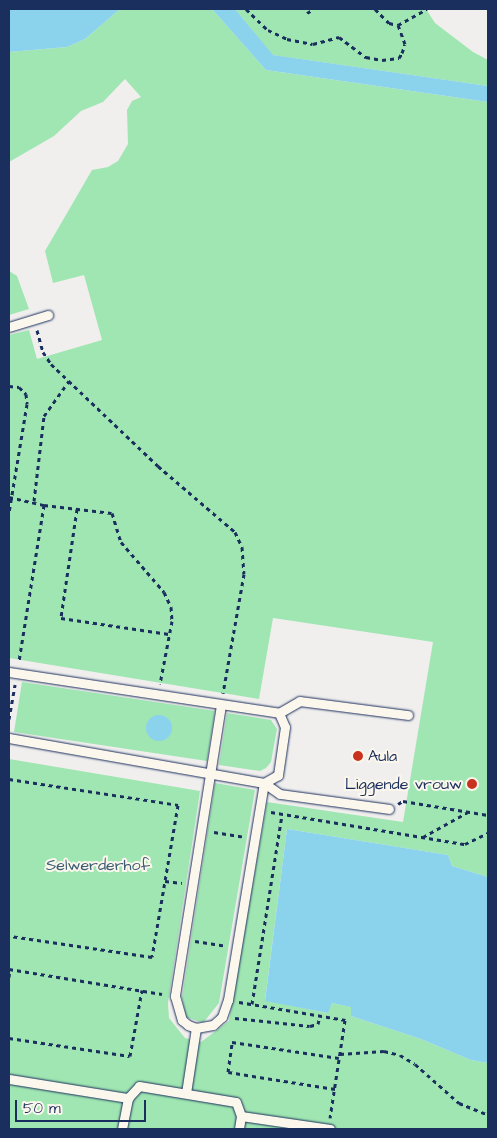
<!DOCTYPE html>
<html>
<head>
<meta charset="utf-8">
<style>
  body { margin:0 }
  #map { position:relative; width:497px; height:1138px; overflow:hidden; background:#f0efee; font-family:"Architects Daughter",sans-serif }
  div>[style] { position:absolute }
  .green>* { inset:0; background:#a0e6b2 }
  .water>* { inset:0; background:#8bd2ed }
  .round { border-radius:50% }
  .path>* { height:3px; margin-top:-1.5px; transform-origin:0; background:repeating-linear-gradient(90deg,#1b2f5e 0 4px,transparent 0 8px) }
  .roads { filter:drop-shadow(0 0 1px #1b2f5e) drop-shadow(0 0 1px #1b2f5e) }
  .lane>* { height:9px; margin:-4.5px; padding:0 4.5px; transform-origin:4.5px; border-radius:4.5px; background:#fbf7ec }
  .dots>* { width:14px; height:14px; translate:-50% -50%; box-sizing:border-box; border:2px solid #fbf7ec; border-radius:50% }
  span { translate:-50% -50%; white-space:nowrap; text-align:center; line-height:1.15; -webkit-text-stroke:4px #fbf7ec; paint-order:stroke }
  .poi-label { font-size:16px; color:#1b2f5e }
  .left { translate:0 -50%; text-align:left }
  .right { translate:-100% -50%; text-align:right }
  .park-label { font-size:16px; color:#3c5d73 }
  .frame { position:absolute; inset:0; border:10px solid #1b2f5e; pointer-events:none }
  .scale { position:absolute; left:15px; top:1100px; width:131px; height:22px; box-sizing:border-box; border:2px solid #1b2f5e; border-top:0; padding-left:6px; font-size:15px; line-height:18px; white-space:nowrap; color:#1b2f5e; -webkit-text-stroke:4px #fbf7ec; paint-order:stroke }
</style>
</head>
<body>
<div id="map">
  <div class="green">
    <i style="clip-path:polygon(120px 9px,212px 9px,266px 70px,488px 102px,488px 877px,452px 866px,448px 855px,287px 829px,265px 1000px,327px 1013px,332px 1003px,352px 1007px,351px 1016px,421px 1039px,471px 1060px,488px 1063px,488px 1129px,9px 1129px,9px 759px,200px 791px,168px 1003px,169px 1018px,185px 1038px,201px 1042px,229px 1021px,267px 802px,403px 822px,433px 642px,273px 618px,259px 699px,9px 658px,9px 335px,29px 330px,37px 359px,102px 340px,84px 275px,53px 283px,45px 251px,92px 170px,108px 167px,118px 161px,128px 144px,127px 110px,132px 101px,141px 97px,125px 79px,103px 102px,81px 111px,54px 136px,9px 162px,9px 52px,67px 47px,85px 39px)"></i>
    <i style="clip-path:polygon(235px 9px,426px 9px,435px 23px,473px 52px,488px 60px,488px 86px,272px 55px)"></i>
    <i style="clip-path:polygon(9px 271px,17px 276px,29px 309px,9px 315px)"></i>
    <i style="clip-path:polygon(22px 682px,215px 711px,207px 761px,14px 732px)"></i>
    <i style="clip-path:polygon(227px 713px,271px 720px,277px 729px,271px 762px,266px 768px,260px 771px,219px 765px)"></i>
    <i style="clip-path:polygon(215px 783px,255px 790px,219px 1003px,203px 1023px,186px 1017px,182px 998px)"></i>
  </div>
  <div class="water">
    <i style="clip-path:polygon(9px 9px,120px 9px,85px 39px,67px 47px,9px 52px)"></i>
    <i style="clip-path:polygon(212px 9px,235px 9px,273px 55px,488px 86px,488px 102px,266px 70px)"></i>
    <i class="round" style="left:146px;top:715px;width:26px;height:26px"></i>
    <i style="clip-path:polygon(287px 829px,448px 855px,452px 866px,488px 877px,488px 1063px,471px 1060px,421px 1039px,351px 1016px,351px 1007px,332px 1003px,328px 1013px,265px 1001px)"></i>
  </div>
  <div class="path">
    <i style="left:246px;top:9px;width:30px;rotate:44deg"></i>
    <i style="left:268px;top:30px;width:21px;rotate:25deg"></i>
    <i style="left:287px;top:39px;width:26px;rotate:11deg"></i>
    <i style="left:313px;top:44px;width:27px;rotate:-15deg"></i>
    <i style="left:339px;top:37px;width:34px;rotate:37deg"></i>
    <i style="left:366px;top:57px;width:16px;rotate:11deg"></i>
    <i style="left:382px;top:60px;width:17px;rotate:-7deg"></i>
    <i style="left:399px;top:58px;width:6px;rotate:-59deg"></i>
    <i style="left:402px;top:53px;width:9px;rotate:-72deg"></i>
    <i style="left:405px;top:44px;width:20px;rotate:-110deg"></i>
    <i style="left:375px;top:9px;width:20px;rotate:45deg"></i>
    <i style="left:389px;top:23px;width:9px;rotate:13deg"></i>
    <i style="left:398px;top:25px;width:33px;rotate:-29deg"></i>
    <i style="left:307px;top:13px;width:8px;rotate:-30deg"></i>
    <i style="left:37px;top:330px;width:23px;rotate:75deg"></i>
    <i style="left:43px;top:352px;width:14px;rotate:56deg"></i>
    <i style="left:51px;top:364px;width:148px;rotate:43.6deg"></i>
    <i style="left:158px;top:466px;width:101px;rotate:40.6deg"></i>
    <i style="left:235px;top:532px;width:17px;rotate:65deg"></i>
    <i style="left:242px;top:547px;width:27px;rotate:86deg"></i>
    <i style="left:244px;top:574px;width:121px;rotate:100deg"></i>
    <i style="left:9px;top:386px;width:10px;rotate:6deg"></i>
    <i style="left:19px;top:387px;width:10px;rotate:45deg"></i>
    <i style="left:26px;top:394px;width:10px;rotate:84deg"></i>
    <i style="left:27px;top:404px;width:110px;rotate:99.4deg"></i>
    <i style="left:9px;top:497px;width:36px;rotate:13deg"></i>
    <i style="left:44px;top:505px;width:158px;rotate:99.1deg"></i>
    <i style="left:34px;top:501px;width:86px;rotate:-83.3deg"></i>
    <i style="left:44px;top:416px;width:43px;rotate:-54.5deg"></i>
    <i style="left:44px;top:505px;width:68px;rotate:6.7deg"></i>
    <i style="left:112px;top:513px;width:30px;rotate:73deg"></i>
    <i style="left:121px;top:542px;width:66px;rotate:49.3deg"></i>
    <i style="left:164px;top:592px;width:17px;rotate:65deg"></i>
    <i style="left:171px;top:607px;width:14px;rotate:86deg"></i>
    <i style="left:172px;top:621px;width:64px;rotate:100.8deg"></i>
    <i style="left:77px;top:509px;width:110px;rotate:98.4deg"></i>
    <i style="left:61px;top:618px;width:109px;rotate:8.4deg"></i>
    <i style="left:9px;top:719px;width:35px;rotate:-80deg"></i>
    <i style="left:9px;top:779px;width:171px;rotate:8.7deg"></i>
    <i style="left:178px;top:805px;width:154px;rotate:99.7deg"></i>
    <i style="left:152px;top:957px;width:145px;rotate:-171.6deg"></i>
    <i style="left:398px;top:804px;width:6px;rotate:-31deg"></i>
    <i style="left:403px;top:801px;width:86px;rotate:9.4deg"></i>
    <i style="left:271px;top:812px;width:197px;rotate:9.4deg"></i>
    <i style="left:465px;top:844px;width:25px;rotate:-26deg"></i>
    <i style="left:214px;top:832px;width:30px;rotate:9deg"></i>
    <i style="left:423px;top:837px;width:51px;rotate:-29.1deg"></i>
    <i style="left:165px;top:881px;width:17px;rotate:7deg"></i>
    <i style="left:195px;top:941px;width:31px;rotate:9deg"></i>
    <i style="left:9px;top:969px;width:155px;rotate:9.3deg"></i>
    <i style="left:9px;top:977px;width:8px;rotate:-83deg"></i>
    <i style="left:239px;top:1002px;width:108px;rotate:9.6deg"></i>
    <i style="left:345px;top:1020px;width:99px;rotate:98.7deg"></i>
    <i style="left:252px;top:1004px;width:192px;rotate:-81deg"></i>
    <i style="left:235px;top:1018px;width:75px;rotate:6.1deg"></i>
    <i style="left:310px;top:1026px;width:8px;rotate:-14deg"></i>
    <i style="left:318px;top:1024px;width:8px;rotate:-76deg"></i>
    <i style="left:9px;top:1038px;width:122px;rotate:8.5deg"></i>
    <i style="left:130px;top:1056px;width:67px;rotate:-79.7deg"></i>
    <i style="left:340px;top:1054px;width:44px;rotate:-3.9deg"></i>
    <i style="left:384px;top:1051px;width:16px;rotate:14deg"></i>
    <i style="left:400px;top:1055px;width:17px;rotate:31deg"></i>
    <i style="left:415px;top:1064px;width:59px;rotate:41.6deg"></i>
    <i style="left:459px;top:1103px;width:31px;rotate:22deg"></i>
    <i style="left:335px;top:1089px;width:108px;rotate:-171deg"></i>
    <i style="left:228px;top:1072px;width:30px;rotate:-82deg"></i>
    <i style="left:232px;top:1042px;width:108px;rotate:8.5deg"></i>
  </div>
  <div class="roads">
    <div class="lane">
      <i style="left:9px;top:327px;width:41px;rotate:-17.1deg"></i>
      <i style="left:9px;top:672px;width:273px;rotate:8.6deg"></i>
      <i style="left:279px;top:713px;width:15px;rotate:67deg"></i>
      <i style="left:285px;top:727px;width:49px;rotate:98.3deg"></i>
      <i style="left:278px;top:775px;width:16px;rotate:150deg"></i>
      <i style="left:264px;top:783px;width:259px;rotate:-170deg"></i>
      <i style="left:221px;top:705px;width:295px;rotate:99deg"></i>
      <i style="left:175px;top:996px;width:25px;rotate:74deg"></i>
      <i style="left:182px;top:1020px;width:8px;rotate:40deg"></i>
      <i style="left:188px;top:1025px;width:9px;rotate:21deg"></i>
      <i style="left:196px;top:1028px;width:17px;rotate:-10deg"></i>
      <i style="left:213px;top:1025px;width:12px;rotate:-42deg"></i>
      <i style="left:222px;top:1017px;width:18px;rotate:-71deg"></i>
      <i style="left:228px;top:1000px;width:220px;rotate:-80.6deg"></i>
      <i style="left:264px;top:783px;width:19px;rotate:35deg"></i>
      <i style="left:280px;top:794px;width:110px;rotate:7.8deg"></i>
      <i style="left:279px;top:713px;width:24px;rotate:-30deg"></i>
      <i style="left:300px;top:701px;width:109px;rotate:7.4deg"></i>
      <i style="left:9px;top:1079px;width:121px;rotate:9.1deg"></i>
      <i style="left:186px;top:1093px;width:66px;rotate:-81.3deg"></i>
      <i style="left:241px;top:1116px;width:90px;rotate:8.3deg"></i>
      <i style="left:122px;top:1129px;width:32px;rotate:-79deg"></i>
      <i style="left:128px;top:1098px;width:16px;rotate:-47deg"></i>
      <i style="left:139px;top:1086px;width:98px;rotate:9.4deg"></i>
      <i style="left:236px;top:1102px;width:15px;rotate:70deg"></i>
      <i style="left:241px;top:1116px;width:13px;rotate:99deg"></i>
    </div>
  </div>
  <div class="dots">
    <i style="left:358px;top:756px;background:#c8321e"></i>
    <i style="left:472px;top:784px;background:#c8321e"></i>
  </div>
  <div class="poi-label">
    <span class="left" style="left:368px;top:756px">Aula</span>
    <span class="right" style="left:462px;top:784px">Liggende vrouw</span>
  </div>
  <div class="park-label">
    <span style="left:98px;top:865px">Selwerderhof</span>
  </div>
  <div class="frame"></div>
  <div class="scale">50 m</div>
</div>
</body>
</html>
